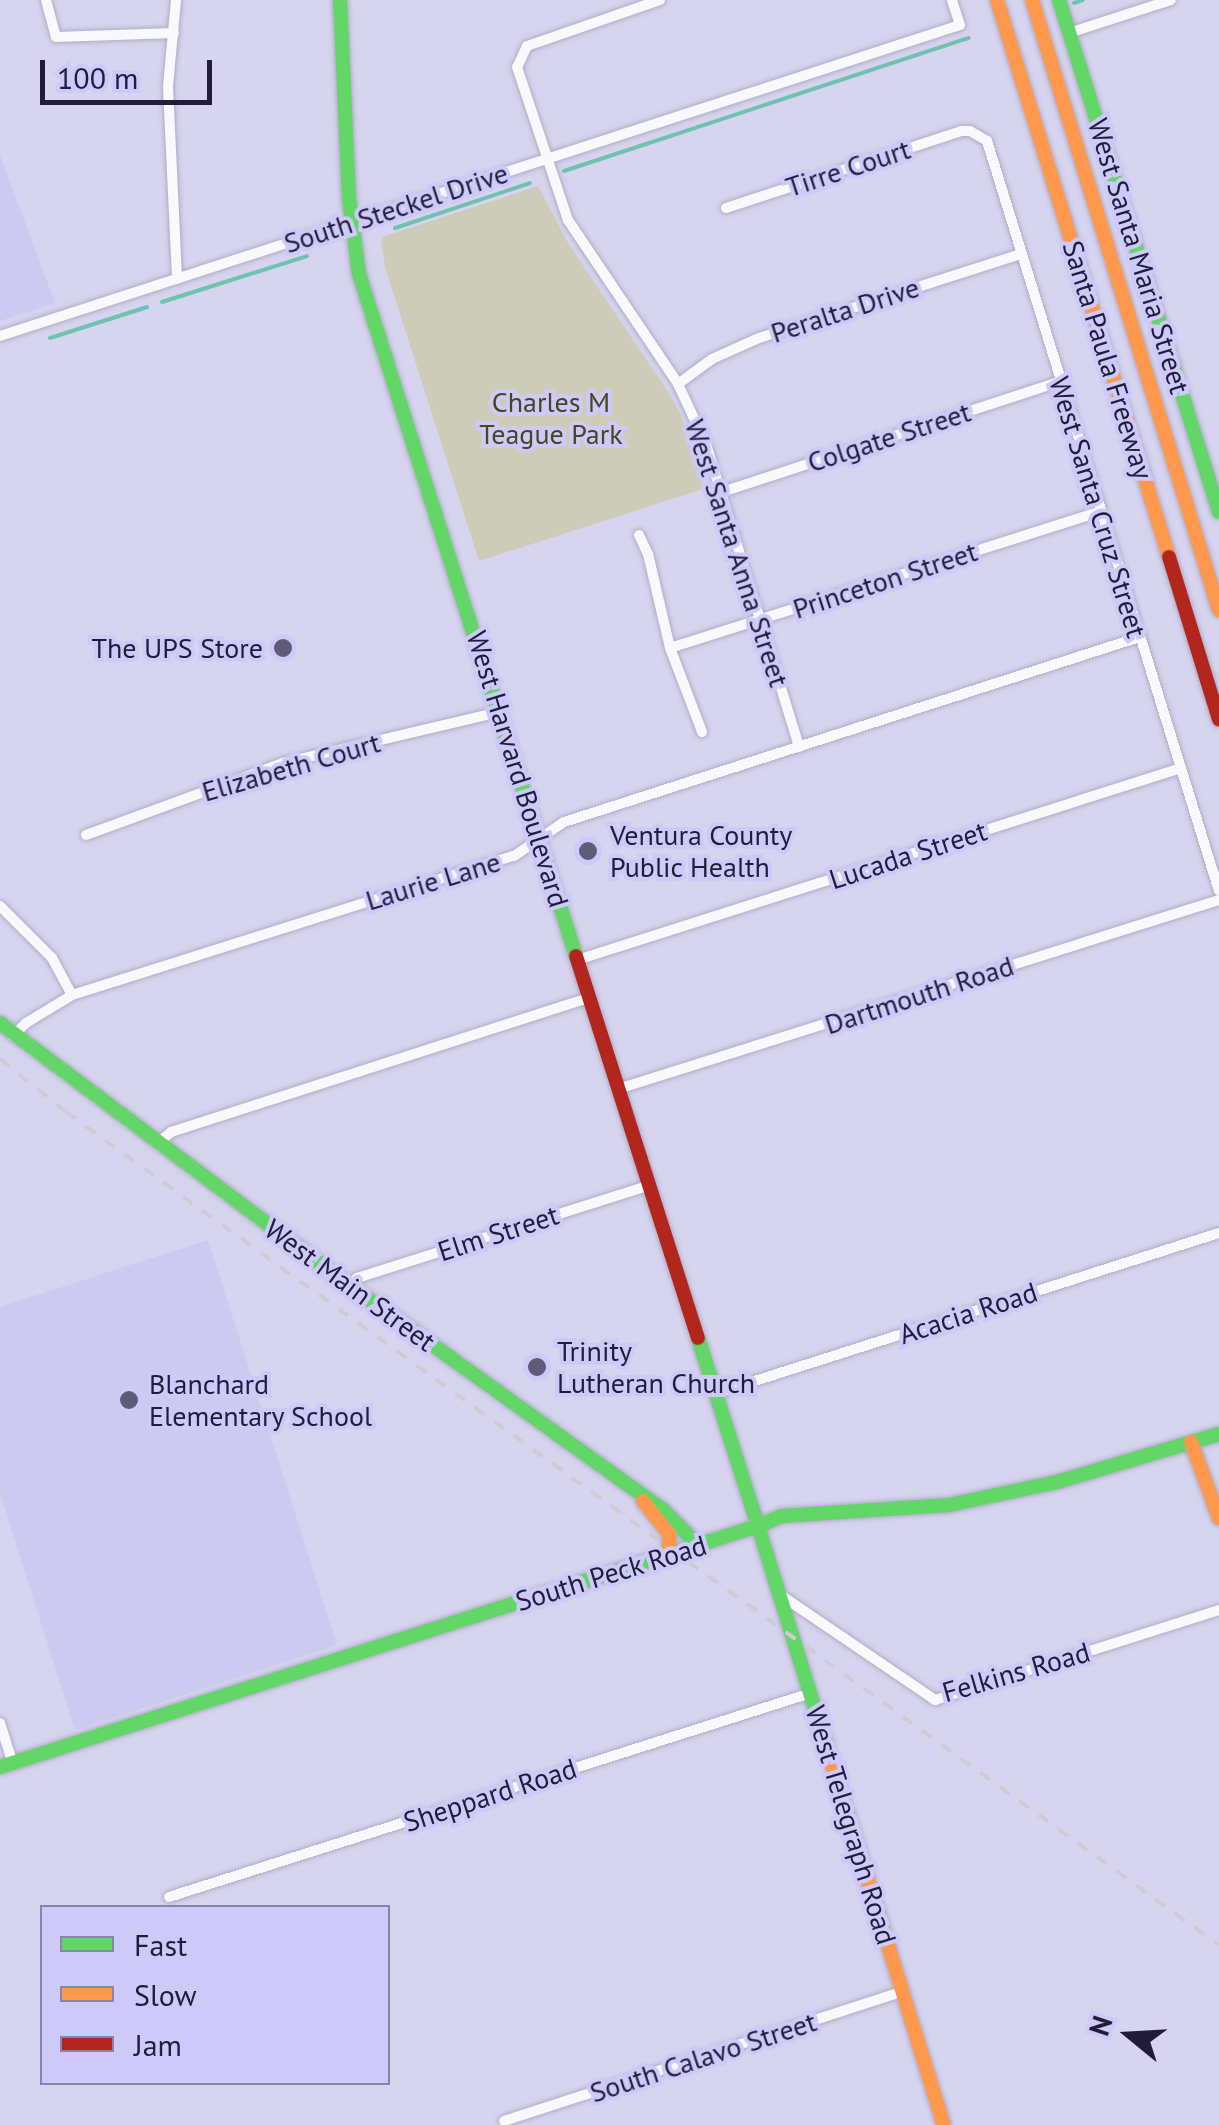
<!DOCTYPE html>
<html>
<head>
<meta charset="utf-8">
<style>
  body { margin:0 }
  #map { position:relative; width:1219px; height:2125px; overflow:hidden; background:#d6d4ee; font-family:"PT Sans",sans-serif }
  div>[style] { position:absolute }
  .built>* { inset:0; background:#cccaf1 }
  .green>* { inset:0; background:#cdccb9 }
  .stream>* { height:4px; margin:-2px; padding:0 2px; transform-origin:2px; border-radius:2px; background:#70c2b0 }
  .roads { filter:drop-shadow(0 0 2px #afacc6) drop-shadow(0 0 2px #afacc6) }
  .street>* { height:10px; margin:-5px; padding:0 5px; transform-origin:5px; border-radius:5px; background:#f9f9fc }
  .fast>* { height:14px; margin:-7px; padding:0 7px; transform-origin:7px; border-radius:7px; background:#63d668 }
  .slow>* { height:14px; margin:-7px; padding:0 7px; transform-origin:7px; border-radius:7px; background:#ff974d }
  .jam>* { height:14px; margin:-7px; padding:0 7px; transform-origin:7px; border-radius:7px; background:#b3261e }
  .rail>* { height:4px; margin-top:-2px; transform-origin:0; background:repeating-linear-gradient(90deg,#cdccd4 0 12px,transparent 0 24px) }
  .dots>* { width:28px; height:28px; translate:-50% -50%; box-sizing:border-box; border:5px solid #cdcaf9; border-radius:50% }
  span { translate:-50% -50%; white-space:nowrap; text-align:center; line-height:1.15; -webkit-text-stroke:8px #cdcaf9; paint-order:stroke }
  .street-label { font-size:28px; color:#201c39 }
  .park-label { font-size:28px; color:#47461d }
  .poi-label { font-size:28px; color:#201c39 }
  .right { translate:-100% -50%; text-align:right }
  .left { translate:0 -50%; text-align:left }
  .legend { position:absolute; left:40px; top:1905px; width:350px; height:180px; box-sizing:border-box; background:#cdcaf9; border:2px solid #8884ac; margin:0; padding:12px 18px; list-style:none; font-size:30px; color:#201c39 }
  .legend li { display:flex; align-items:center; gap:20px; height:50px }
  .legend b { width:50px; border:2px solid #8884ac }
  .north { position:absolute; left:1079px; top:1985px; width:100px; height:100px; -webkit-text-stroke:8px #cdcaf9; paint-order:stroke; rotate:288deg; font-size:28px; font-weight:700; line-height:40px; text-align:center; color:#201c39 }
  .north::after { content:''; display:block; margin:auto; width:35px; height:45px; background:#201c39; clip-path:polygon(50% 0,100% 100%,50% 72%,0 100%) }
  .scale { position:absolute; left:40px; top:60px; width:172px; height:45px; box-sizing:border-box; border:5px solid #201c39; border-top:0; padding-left:12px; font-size:30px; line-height:35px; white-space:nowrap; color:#201c39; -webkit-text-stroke:8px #cdcaf9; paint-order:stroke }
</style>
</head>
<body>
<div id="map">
  <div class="built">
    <i style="clip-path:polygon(0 155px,55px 303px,0 321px)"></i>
    <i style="clip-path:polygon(208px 1240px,337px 1645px,75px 1730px,0 1493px,0 1307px)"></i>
  </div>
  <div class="green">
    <i style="clip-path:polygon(538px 186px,568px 243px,669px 393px,682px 417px,703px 489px,479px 561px,385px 267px,381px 242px,382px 237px)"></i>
  </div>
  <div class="stream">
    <i style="left:1074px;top:3px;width:9px;rotate:-18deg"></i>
    <i style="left:564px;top:171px;width:426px;rotate:-18.2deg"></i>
    <i style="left:395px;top:228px;width:142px;rotate:-18.4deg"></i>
    <i style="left:162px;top:302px;width:152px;rotate:-17.6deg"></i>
    <i style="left:50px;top:338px;width:102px;rotate:-17.7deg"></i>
  </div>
  <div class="roads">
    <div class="street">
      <i style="left:46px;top:0;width:38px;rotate:75deg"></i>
      <i style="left:56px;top:37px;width:118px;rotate:-1.9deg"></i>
      <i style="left:176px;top:0;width:87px;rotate:95.3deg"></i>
      <i style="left:168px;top:87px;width:192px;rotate:87.3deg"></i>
      <i style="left:660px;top:0;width:141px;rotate:160.9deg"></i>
      <i style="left:527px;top:46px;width:23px;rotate:115deg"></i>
      <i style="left:517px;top:67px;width:161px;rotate:71.6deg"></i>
      <i style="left:568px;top:220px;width:197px;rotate:56.1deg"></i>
      <i style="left:678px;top:384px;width:66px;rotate:65deg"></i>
      <i style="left:706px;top:444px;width:317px;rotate:72.9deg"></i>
      <i style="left:1069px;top:33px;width:107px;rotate:-17.9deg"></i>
      <i style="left:726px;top:208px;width:247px;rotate:-18.1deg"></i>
      <i style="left:961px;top:131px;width:9px"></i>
      <i style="left:970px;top:131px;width:20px;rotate:30deg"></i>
      <i style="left:987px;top:141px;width:785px;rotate:72.81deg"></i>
      <i style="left:0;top:336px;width:1009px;rotate:-17.95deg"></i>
      <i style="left:960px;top:25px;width:26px;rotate:-108deg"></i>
      <i style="left:678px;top:384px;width:42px;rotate:-36.3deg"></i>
      <i style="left:712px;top:359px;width:51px;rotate:-24.1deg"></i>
      <i style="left:759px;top:338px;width:275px;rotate:-17.8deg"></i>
      <i style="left:719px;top:493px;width:358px;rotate:-18.1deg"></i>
      <i style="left:639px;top:535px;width:21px;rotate:65deg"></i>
      <i style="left:648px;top:554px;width:97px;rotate:76.8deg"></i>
      <i style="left:670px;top:648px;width:90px;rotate:69.1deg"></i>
      <i style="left:670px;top:648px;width:451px;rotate:-17.6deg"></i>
      <i style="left:86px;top:835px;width:210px;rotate:-20.1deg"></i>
      <i style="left:283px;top:763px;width:222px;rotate:-13.3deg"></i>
      <i style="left:0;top:906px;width:74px;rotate:45deg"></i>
      <i style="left:52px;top:958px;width:42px;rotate:61.6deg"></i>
      <i style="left:577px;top:960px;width:634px;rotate:-17.63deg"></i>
      <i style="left:13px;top:1036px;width:18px;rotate:-45deg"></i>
      <i style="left:26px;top:1023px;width:54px;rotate:-31.3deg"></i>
      <i style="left:72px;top:995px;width:463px;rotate:-17.5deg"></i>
      <i style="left:514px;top:856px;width:60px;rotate:-34.2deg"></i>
      <i style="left:564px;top:822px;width:605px;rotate:-17.81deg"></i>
      <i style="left:618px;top:1089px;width:630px;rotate:-17.46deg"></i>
      <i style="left:158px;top:1143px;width:17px;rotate:-40deg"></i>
      <i style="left:171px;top:1132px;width:439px;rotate:-17.8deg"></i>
      <i style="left:349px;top:1285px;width:11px;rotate:-41deg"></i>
      <i style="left:357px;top:1278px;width:307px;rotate:-17.6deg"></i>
      <i style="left:717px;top:1393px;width:527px;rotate:-17.68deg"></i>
      <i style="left:779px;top:1594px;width:189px;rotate:34.2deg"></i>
      <i style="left:935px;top:1700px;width:298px;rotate:-17.6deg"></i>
      <i style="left:0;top:1723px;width:43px;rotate:72.4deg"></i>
      <i style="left:169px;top:1897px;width:674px;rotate:-17.63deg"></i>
      <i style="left:504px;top:2121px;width:418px;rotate:-18deg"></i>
    </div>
    <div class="fast">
      <i style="left:340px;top:0;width:199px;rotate:87.4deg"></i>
      <i style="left:349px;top:199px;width:76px;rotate:82.4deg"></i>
      <i style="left:359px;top:274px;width:716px;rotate:72.35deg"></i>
      <i style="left:1059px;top:0;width:536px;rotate:72.65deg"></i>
      <i style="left:0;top:1023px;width:436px;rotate:36.9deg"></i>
      <i style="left:349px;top:1285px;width:385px;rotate:35.6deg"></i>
      <i style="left:662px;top:1509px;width:52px;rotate:45deg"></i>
      <i style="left:698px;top:1338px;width:197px;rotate:72.3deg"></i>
      <i style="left:758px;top:1526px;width:26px;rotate:-23deg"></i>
      <i style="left:782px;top:1516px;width:167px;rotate:-3.8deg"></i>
      <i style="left:949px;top:1505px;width:110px;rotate:-12deg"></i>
      <i style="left:1057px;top:1482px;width:169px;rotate:-16.5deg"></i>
      <i style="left:0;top:1767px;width:795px;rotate:-17.64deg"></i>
      <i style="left:758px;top:1526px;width:232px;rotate:72.7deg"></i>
    </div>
    <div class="slow">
      <i style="left:997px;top:0;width:583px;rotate:72.84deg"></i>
      <i style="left:1032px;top:0;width:638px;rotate:72.96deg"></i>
      <i style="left:1191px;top:1442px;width:81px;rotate:69.8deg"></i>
      <i style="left:643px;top:1501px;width:42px;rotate:51.8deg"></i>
      <i style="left:669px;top:1534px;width:22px;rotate:90deg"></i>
      <i style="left:827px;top:1748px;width:395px;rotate:72.8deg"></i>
    </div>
    <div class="jam">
      <i style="left:1169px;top:557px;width:170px;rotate:72.9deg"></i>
      <i style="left:576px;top:956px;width:401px;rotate:72.3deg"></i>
    </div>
  </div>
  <div class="rail">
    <i style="left:0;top:1059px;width:85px;rotate:38.8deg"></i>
    <i style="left:66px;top:1112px;width:1422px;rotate:35.85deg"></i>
  </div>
  <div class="dots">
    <i style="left:283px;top:648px;background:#605c78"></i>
    <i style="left:588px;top:851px;background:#605c78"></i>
    <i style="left:537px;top:1367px;background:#605c78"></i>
    <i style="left:129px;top:1400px;background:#605c78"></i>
  </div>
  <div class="street-label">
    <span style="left:848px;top:168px;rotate:-18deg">Tirre Court</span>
    <span style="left:396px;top:208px;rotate:-18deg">South Steckel Drive</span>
    <span style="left:1139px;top:256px;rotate:73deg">West Santa Maria Street</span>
    <span style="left:845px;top:310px;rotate:-18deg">Peralta Drive</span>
    <span style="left:1108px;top:360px;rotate:73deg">Santa Paula Freeway</span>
    <span style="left:889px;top:437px;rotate:-18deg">Colgate Street</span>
    <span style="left:1098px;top:507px;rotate:73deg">West Santa Cruz Street</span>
    <span style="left:737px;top:553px;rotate:72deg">West Santa Anna Street</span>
    <span style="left:885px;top:580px;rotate:-18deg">Princeton Street</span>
    <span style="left:291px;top:767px;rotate:-16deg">Elizabeth Court</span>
    <span style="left:518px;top:769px;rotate:73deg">West Harvard Boulevard</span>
    <span style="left:908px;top:855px;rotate:-18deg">Lucada Street</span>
    <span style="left:433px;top:881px;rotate:-17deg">Laurie Lane</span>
    <span style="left:919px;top:995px;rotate:-18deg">Dartmouth Road</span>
    <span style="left:498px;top:1233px;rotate:-18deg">Elm Street</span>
    <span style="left:350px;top:1285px;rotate:36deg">West Main Street</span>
    <span style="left:968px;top:1313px;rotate:-18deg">Acacia Road</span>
    <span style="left:611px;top:1573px;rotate:-17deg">South Peck Road</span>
    <span style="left:1016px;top:1672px;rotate:-16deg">Felkins Road</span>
    <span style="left:490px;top:1795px;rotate:-18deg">Sheppard Road</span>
    <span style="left:851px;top:1825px;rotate:73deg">West Telegraph Road</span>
    <span style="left:703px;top:2057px;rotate:-18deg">South Calavo Street</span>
  </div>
  <div class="park-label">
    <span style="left:551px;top:418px">Charles M<br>Teague Park</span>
  </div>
  <div class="poi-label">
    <span class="right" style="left:263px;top:648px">The UPS Store</span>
    <span class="left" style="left:610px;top:851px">Ventura County<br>Public Health</span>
    <span class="left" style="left:557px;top:1367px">Trinity<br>Lutheran Church</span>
    <span class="left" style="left:149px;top:1400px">Blanchard<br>Elementary School</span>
  </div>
  <ul class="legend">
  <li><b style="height:12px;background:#63d668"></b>Fast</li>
  <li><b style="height:12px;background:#ff974d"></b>Slow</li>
  <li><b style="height:12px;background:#b3261e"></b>Jam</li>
  </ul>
  <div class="north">N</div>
  <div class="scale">100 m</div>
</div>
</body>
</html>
